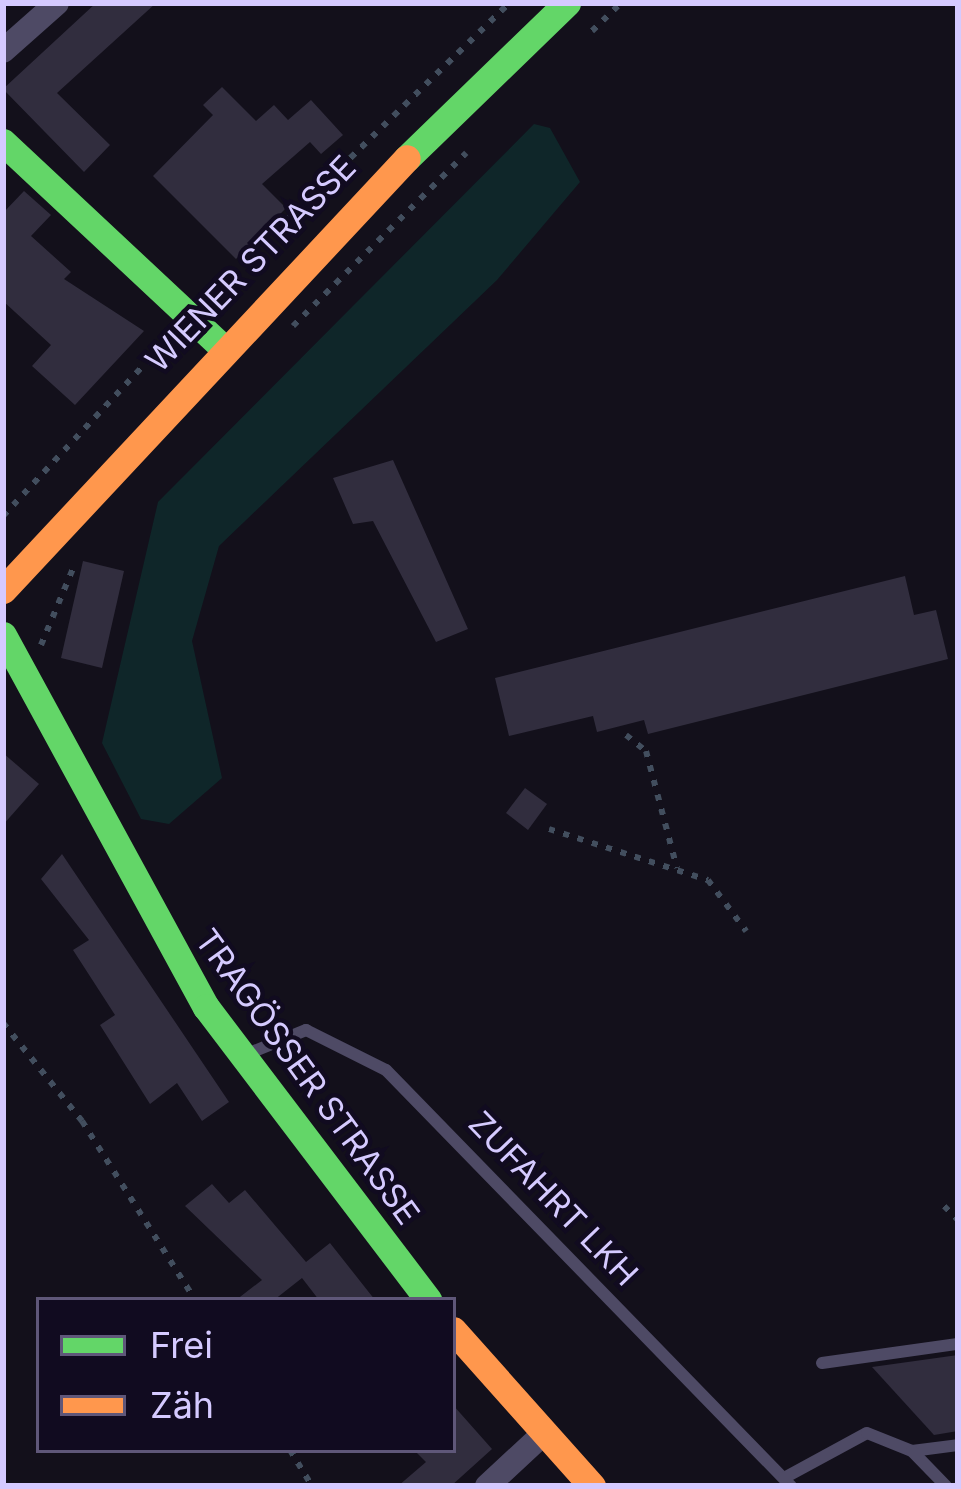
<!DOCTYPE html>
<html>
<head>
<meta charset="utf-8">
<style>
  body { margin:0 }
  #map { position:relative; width:961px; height:1489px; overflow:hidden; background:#13101b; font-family:Inter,sans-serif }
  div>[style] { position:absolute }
  .green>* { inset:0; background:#0f2629 }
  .building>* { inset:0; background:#312d3e }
  .path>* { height:6px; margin-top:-3px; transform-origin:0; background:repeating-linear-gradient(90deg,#424e5e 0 6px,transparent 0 15px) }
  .lane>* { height:12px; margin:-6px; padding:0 6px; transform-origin:6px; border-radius:6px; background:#4e4a65 }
  .street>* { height:24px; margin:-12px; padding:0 12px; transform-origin:12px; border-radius:12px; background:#4e4a65 }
  .fast>* { height:27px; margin:-13.5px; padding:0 13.5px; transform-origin:13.5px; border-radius:13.5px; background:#63d668 }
  .slow>* { height:27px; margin:-13.5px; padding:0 13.5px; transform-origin:13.5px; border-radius:13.5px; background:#ff974d }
  span { translate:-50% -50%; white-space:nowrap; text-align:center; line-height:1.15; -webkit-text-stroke:9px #110b20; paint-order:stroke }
  .street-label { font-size:33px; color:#d5caff }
  .frame { position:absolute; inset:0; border:6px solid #d5caff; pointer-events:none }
  .legend { position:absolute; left:36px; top:1297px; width:420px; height:156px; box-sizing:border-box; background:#110b20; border:3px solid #5f5779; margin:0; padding:15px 21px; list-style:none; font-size:36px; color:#d5caff }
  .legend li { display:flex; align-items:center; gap:24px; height:60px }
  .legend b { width:60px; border:3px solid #5f5779 }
</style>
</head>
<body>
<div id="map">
  <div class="green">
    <i style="clip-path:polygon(534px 124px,550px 128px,580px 182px,497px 280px,219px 546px,192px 641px,222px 778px,169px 824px,141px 819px,102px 743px,158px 502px)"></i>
  </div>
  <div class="building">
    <i style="clip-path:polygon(96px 3px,156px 3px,57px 93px,110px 145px,84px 172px,3px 89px)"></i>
    <i style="clip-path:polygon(222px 87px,256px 121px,274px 105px,288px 120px,311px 100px,343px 135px,321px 154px,310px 142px,262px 184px,286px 208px,236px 259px,153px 176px,213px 115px,203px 105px)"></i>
    <i style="clip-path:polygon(24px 191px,51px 215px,31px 236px,71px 272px,64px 279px,144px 331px,75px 405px,32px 366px,51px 345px,3px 301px,3px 213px)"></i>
    <i style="clip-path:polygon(393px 460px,468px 629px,436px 642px,373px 521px,353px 524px,333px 478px)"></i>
    <i style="clip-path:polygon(83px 561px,124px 571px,102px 668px,61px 658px)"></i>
    <i style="clip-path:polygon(905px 576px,914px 615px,936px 610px,948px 659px,648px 734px,644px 720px,597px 732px,593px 716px,509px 736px,495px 678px)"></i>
    <i style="clip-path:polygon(3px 753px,39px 784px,3px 825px)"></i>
    <i style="clip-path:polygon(525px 788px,547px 804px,528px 830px,506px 813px)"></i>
    <i style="clip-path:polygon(62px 854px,229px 1102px,202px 1121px,177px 1083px,150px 1104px,100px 1025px,115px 1015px,73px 950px,89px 940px,41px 879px)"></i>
    <i style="clip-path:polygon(212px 1184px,229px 1203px,245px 1190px,306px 1262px,330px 1243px,375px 1300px,319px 1300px,302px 1278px,274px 1300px,236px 1300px,262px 1280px,185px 1206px)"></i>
    <i style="clip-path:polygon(958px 1355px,958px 1431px,934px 1435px,872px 1367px)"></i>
    <i style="clip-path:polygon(453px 1405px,492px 1449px,451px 1486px,398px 1486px,426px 1462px,414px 1450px,453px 1450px)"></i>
  </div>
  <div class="path">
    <i style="left:592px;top:31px;width:40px;rotate:-44deg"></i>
    <i style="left:211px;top:294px;width:417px;rotate:-44.3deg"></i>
    <i style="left:293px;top:326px;width:245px;rotate:-45deg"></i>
    <i style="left:3px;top:516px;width:243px;rotate:-47deg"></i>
    <i style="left:41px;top:645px;width:86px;rotate:-67.3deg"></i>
    <i style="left:626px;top:735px;width:26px;rotate:39deg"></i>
    <i style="left:646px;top:751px;width:121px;rotate:75.2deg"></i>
    <i style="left:549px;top:829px;width:167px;rotate:17.8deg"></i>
    <i style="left:708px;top:880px;width:64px;rotate:53.3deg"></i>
    <i style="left:3px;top:1023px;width:126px;rotate:51.1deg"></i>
    <i style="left:82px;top:1121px;width:212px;rotate:57.7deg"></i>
    <i style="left:944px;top:1206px;width:20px;rotate:45deg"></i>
    <i style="left:290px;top:1450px;width:42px;rotate:58.6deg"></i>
  </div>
  <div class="lane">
    <i style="left:247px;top:1054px;width:64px;rotate:-22.1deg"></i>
    <i style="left:306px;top:1030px;width:89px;rotate:26.6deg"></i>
    <i style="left:386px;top:1070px;width:581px;rotate:45.77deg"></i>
    <i style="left:822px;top:1363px;width:137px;rotate:-8deg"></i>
    <i style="left:912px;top:1451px;width:46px;rotate:-7.4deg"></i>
    <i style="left:784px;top:1478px;width:94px;rotate:-28.5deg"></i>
    <i style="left:867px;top:1433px;width:48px;rotate:21.8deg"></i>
    <i style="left:912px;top:1451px;width:49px;rotate:45.8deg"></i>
  </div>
  <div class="street">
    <i style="left:3px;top:51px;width:72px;rotate:-41.6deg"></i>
    <i style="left:487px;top:1486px;width:75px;rotate:-42.8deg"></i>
  </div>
  <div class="fast">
    <i style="left:3px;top:142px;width:297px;rotate:43.1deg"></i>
    <i style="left:407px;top:158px;width:223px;rotate:-44.1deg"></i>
    <i style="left:3px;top:635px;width:424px;rotate:61.4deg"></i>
    <i style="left:206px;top:1007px;width:368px;rotate:52.8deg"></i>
  </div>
  <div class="slow">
    <i style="left:3px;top:590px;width:591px;rotate:-46.92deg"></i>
    <i style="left:453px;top:1330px;width:209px;rotate:48.3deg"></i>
  </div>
  <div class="street-label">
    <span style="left:251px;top:264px;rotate:-46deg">WIENER STRASSE</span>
    <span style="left:307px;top:1077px;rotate:54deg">TRAGÖSSER STRASSE</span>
    <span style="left:553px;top:1199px;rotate:46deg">ZUFAHRT LKH</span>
  </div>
  <div class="frame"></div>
  <ul class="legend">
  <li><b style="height:15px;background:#63d668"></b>Frei</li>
  <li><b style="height:15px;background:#ff974d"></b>Zäh</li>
  </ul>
</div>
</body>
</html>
